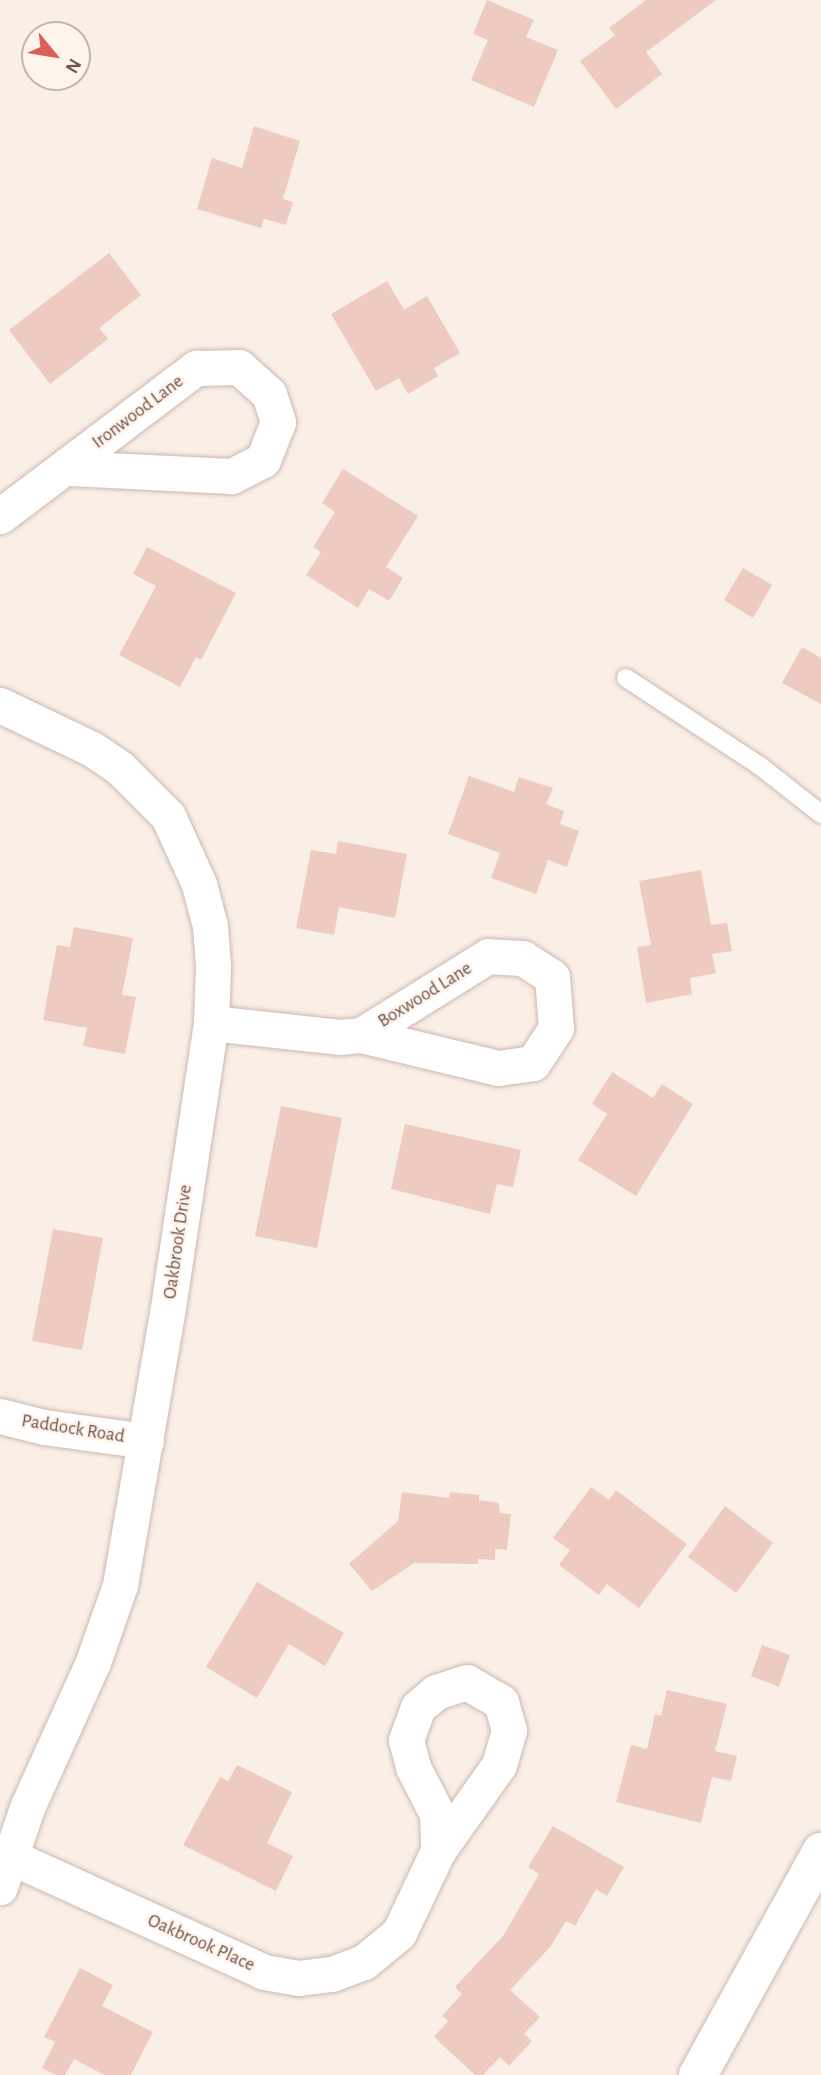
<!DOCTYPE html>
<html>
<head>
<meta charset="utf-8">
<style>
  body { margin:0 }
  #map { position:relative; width:821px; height:2075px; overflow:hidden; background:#faefe6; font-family:"Alegreya Sans",sans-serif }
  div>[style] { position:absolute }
  .building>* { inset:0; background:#edcbc0 }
  .roads { filter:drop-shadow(0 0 2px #cdb8b0) drop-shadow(0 0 2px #cdb8b0) }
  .lane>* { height:18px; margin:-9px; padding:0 9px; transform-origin:9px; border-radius:9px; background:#fff }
  .street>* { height:35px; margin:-17.5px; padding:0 17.5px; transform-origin:17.5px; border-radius:17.5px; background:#fff }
  .secondary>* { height:38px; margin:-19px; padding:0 19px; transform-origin:19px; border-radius:19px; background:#fff }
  span { translate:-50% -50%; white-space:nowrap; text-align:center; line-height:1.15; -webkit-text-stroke:5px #fdf4ec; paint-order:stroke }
  .street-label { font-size:19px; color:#71544d }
  .north { position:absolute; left:21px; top:21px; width:70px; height:70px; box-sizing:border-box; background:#fdf4ec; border:2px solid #c5b4ac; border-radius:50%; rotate:120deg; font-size:19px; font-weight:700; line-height:28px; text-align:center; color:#71544d }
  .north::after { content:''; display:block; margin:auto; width:24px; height:32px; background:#d86057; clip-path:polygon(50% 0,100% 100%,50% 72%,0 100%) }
</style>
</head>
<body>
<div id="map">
  <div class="building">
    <i style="clip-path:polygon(487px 0,534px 20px,526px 37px,558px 50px,534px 107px,471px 80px,488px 40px,473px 34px)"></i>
    <i style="clip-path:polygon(646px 0,716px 0,646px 52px,662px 74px,616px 109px,580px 61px,615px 35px,609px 28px)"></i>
    <i style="clip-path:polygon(254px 126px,300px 141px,283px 199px,293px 202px,286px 225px,264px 219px,261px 228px,197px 209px,212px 158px,242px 168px)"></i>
    <i style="clip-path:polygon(109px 253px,141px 295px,99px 328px,108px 339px,50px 384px,9px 330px)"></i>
    <i style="clip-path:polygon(387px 281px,404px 310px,427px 296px,460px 353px,434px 368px,438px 376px,408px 394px,399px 378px,376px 391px,331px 314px)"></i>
    <i style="clip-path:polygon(343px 469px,418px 516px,386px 567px,403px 578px,389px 601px,369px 589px,358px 608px,306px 575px,321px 552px,313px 547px,335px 512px,322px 503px)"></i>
    <i style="clip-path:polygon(147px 547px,236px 593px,201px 660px,196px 657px,180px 687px,119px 655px,156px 586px,133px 574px)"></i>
    <i style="clip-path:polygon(743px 568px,772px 585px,753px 618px,724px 600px)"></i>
    <i style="clip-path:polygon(802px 647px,821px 658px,821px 704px,782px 683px)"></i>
    <i style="clip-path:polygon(469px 776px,514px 792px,519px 777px,553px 788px,546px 804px,564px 811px,560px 824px,579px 831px,567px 867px,548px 860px,536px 894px,491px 878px,500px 853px,448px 834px)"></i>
    <i style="clip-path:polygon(338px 841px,407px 854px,395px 918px,339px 907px,334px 935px,296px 928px,311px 850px,336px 854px)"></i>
    <i style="clip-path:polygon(701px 870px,711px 925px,727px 923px,732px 951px,712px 954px,716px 973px,690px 978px,692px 994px,646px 1003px,637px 947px,651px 945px,639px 881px)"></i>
    <i style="clip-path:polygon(74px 927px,133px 938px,122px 995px,136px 997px,125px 1054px,83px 1046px,87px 1028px,43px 1020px,57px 945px,70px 947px)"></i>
    <i style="clip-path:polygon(612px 1072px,653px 1098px,662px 1084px,693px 1104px,636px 1196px,578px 1160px,607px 1114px,592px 1104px)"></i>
    <i style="clip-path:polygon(281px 1106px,342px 1118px,317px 1248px,255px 1236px)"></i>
    <i style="clip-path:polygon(405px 1124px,521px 1150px,513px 1187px,497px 1184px,490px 1214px,391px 1189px)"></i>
    <i style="clip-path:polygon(53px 1229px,103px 1238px,82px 1350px,32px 1341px)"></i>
    <i style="clip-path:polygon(591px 1487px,609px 1500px,616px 1490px,687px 1544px,639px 1608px,607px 1584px,599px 1595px,559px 1565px,570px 1550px,553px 1538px)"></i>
    <i style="clip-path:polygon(402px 1492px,449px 1498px,450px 1492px,479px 1495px,479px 1500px,499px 1503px,500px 1513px,511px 1514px,507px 1550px,495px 1549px,495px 1560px,478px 1559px,478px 1564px,414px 1563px,372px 1591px,349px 1564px,398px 1521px)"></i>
    <i style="clip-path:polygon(725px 1506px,773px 1543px,736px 1593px,688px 1557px)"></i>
    <i style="clip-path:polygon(257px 1582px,344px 1633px,325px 1666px,289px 1644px,257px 1698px,206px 1667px)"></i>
    <i style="clip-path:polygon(762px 1645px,790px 1655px,779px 1687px,751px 1676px)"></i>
    <i style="clip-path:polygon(667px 1690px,727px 1704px,715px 1751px,737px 1756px,731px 1781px,712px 1777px,701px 1823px,616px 1802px,631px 1745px,647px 1749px,655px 1714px,661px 1716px)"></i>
    <i style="clip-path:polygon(237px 1765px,292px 1792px,267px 1843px,293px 1856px,276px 1891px,183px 1845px,220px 1777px,228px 1781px)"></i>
    <i style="clip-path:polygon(553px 1826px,624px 1867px,607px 1896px,596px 1889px,575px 1926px,566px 1921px,551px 1946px,510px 1990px,540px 2017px,524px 2034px,532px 2041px,509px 2066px,500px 2057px,483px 2075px,475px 2075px,434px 2037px,448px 2021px,442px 2016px,462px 1994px,455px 1987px,503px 1936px,539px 1874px,528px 1867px)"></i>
    <i style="clip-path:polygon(80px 1968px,113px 1985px,102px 2006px,153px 2032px,131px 2075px,104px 2075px,74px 2059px,65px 2075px,56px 2075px,42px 2068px,55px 2042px,44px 2037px)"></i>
  </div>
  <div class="roads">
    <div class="lane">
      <i style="left:626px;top:678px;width:160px;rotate:33.3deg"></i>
      <i style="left:760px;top:766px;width:78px;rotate:38.2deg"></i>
    </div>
    <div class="street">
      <i style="left:0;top:516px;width:246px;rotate:-37.1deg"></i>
      <i style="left:196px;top:368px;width:43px;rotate:-1.3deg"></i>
      <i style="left:239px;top:367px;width:40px;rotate:42deg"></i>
      <i style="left:269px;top:394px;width:29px;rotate:72deg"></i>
      <i style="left:278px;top:422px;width:41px;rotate:111.5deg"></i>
      <i style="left:263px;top:460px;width:36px;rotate:153deg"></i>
      <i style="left:231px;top:476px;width:166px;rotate:-177.2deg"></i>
      <i style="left:0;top:705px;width:102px;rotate:25.6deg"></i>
      <i style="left:92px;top:749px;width:34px;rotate:34deg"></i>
      <i style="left:120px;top:768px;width:68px;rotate:45deg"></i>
      <i style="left:168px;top:816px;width:75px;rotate:65.5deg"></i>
      <i style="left:199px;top:884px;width:43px;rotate:75.3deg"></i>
      <i style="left:210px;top:926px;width:40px;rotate:85.7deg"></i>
      <i style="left:213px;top:966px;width:57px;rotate:92deg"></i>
      <i style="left:211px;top:1023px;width:299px;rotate:98.6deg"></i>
      <i style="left:166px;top:1319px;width:270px;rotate:99.8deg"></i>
      <i style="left:120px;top:1585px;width:82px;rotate:109.3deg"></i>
      <i style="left:93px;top:1662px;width:157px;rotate:114.4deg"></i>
      <i style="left:28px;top:1805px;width:87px;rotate:108.9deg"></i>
      <i style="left:211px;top:1023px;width:129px;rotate:6.2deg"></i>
      <i style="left:339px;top:1037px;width:22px;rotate:-5deg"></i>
      <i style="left:361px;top:1035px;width:141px;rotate:13.5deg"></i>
      <i style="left:498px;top:1068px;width:35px;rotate:-8deg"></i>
      <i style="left:533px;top:1063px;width:42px;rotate:-56.7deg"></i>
      <i style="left:556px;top:1028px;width:51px;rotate:-94.5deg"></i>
      <i style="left:552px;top:977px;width:35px;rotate:-147deg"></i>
      <i style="left:523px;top:958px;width:35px;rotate:-177deg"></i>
      <i style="left:488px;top:956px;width:150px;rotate:148.1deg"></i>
      <i style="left:0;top:1416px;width:45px;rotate:14deg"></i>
      <i style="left:44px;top:1427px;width:103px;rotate:7.8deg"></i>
      <i style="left:11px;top:1857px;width:278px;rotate:24.4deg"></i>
      <i style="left:264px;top:1972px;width:35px;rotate:10deg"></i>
      <i style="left:298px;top:1978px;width:34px;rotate:-7deg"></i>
      <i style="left:332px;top:1974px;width:34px;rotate:-21deg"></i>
      <i style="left:364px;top:1962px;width:45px;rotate:-39.6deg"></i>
      <i style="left:399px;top:1933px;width:91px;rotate:-64.6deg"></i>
      <i style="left:438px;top:1851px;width:105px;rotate:-54.7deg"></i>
      <i style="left:499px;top:1765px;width:36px;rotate:-74deg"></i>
      <i style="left:509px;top:1730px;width:29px;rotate:-106deg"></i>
      <i style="left:501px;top:1702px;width:39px;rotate:-150deg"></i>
      <i style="left:467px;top:1682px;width:33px;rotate:162deg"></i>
      <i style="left:436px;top:1692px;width:23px;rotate:140deg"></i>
      <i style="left:418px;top:1707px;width:35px;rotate:110deg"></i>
      <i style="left:406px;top:1740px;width:28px;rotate:75deg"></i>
      <i style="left:413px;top:1767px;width:53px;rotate:62.9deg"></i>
      <i style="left:437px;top:1814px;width:37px;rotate:88deg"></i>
    </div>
    <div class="secondary">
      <i style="left:698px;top:2075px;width:255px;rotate:-61.1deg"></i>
    </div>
  </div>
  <div class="street-label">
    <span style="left:138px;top:412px;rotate:-37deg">Ironwood Lane</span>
    <span style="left:425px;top:995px;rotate:-32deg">Boxwood Lane</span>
    <span style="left:178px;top:1242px;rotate:-82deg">Oakbrook Drive</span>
    <span style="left:73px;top:1429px;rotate:9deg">Paddock Road</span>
    <span style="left:201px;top:1943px;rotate:24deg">Oakbrook Place</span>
  </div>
  <div class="north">N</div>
</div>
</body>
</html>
